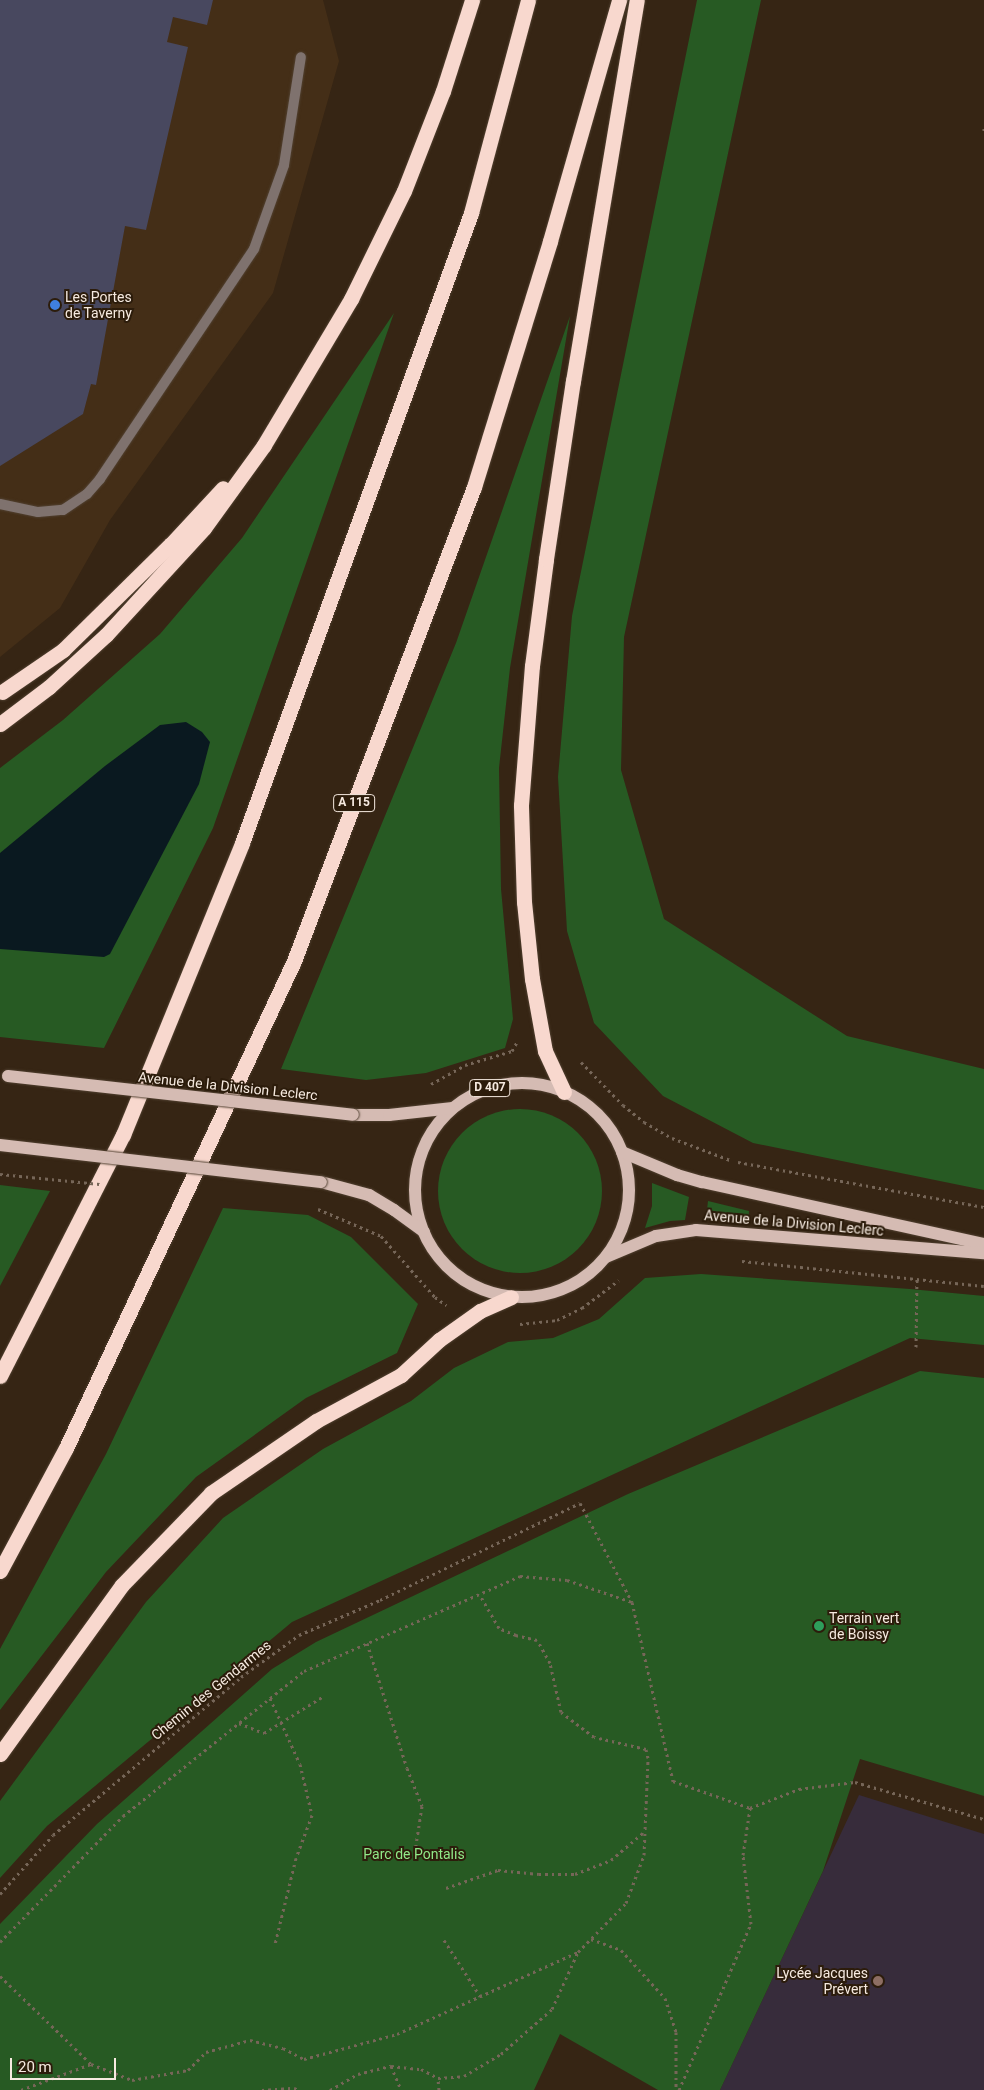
<!DOCTYPE html>
<html>
<head>
<meta charset="utf-8">
<style>
  body { margin:0 }
  #map { position:relative; width:984px; height:2090px; overflow:hidden; background:#362514; font-family:Roboto,sans-serif }
  div>[style] { position:absolute }
  .built>* { inset:0; background:#442e17 }
  .education>* { inset:0; background:#372c3b }
  .green>* { inset:0; background:#275a23 }
  .round { border-radius:50% }
  .water>* { inset:0; background:#0a1920 }
  .building>* { inset:0; background:#48485f }
  .path>* { height:3px; margin-top:-1.5px; transform-origin:0; background:repeating-linear-gradient(90deg,#766658 0 2.5px,transparent 0 6.5px) }
  .roads { filter:drop-shadow(0 0 1px #514131) drop-shadow(0 0 1px #514131) }
  .lane>* { height:10px; margin:-5px; padding:0 5px; transform-origin:5px; border-radius:5px; background:#7f726e }
  .primary>* { height:12px; margin:-6px; padding:0 6px; transform-origin:6px; border-radius:6px; background:#d5bbb3 }
  .primary>.ring { margin:-6px; padding:0; box-sizing:content-box; background:none; border:12px solid #d5bbb3; border-radius:50% }
  .highway>* { height:15px; margin:-7.5px; padding:0 7.5px; transform-origin:7.5px; border-radius:7.5px; background:#f8d8ce }
  .path-bridge>* { height:3px; margin-top:-1.5px; transform-origin:0; background:repeating-linear-gradient(90deg,#766658 0 2.5px,transparent 0 6.5px) }
  .bridges { filter:drop-shadow(0 0 1px #514131) drop-shadow(0 0 1px #514131) }
  .primary-bridge>* { height:12px; margin:-6px; padding:0 6px; transform-origin:6px; border-radius:6px; background:#d5bbb3 }
  .dots>* { width:14px; height:14px; translate:-50% -50%; box-sizing:border-box; border:2px solid #2c1c0b; border-radius:50% }
  span { translate:-50% -50%; white-space:nowrap; text-align:center; line-height:1.15; -webkit-text-stroke:4px #2c1c0b; paint-order:stroke }
  .shield-label span { padding:1px 4px; background:#2c1c0b; border:1px solid; border-radius:4px; -webkit-text-stroke-width:0 }
  .shield-label { font-size:12px; color:#f6eae0; font-weight:700 }
  .poi-label { font-size:14px; color:#f6eae0 }
  .left { translate:0 -50%; text-align:left }
  .right { translate:-100% -50%; text-align:right }
  .street-label { font-size:14px; color:#f6eae0 }
  .park-label { font-size:14px; color:#90e988 }
  .scale { position:absolute; left:10px; top:2058px; width:106px; height:22px; box-sizing:border-box; border:2px solid #f6eae0; border-top:0; padding-left:6px; font-size:15px; line-height:18px; white-space:nowrap; color:#f6eae0; -webkit-text-stroke:4px #2c1c0b; paint-order:stroke }
</style>
</head>
<body>
<div id="map">
  <div class="built">
    <i style="clip-path:polygon(0 0,323px 0,339px 61px,273px 293px,110px 520px,60px 608px,0 657px)"></i>
  </div>
  <div class="education">
    <i style="clip-path:polygon(859px 1795px,984px 1834px,984px 2090px,720px 2090px)"></i>
  </div>
  <div class="green">
    <i style="clip-path:polygon(697px 0,761px 0,624px 637px,621px 770px,664px 919px,847px 1036px,984px 1069px,984px 1190px,753px 1143px,663px 1096px,594px 1023px,567px 931px,558px 777px,572px 616px)"></i>
    <i style="clip-path:polygon(394px 313px,213px 828px,104px 1048px,0 1037px,0 768px,63px 720px,160px 634px,242px 538px)"></i>
    <i style="clip-path:polygon(570px 316px,510px 668px,499px 768px,501px 889px,513px 1019px,505px 1048px,426px 1073px,366px 1080px,281px 1069px,456px 643px)"></i>
    <i class="round" style="left:438px;top:1109px;width:164px;height:164px"></i>
    <i style="clip-path:polygon(652px 1183px,689px 1197px,685px 1220px,670px 1221px,645px 1228px,652px 1206px)"></i>
    <i style="clip-path:polygon(0 1185px,50px 1191px,0 1286px)"></i>
    <i style="clip-path:polygon(708px 1201px,749px 1211px,748px 1223px,706px 1219px)"></i>
    <i style="clip-path:polygon(223px 1208px,308px 1215px,351px 1237px,418px 1304px,397px 1353px,306px 1398px,196px 1477px,106px 1572px,0 1710px,0 1649px,106px 1454px)"></i>
    <i style="clip-path:polygon(701px 1274px,910px 1289px,984px 1296px,984px 1345px,910px 1338px,292px 1622px,47px 1826px,0 1878px,0 1801px,146px 1602px,223px 1518px,323px 1449px,411px 1401px,454px 1368px,508px 1342px,553px 1338px,599px 1319px,645px 1278px)"></i>
    <i style="clip-path:polygon(920px 1371px,984px 1378px,984px 1796px,860px 1759px,823px 1871px,720px 2090px,658px 2090px,560px 2034px,534px 2090px,0 2090px,0 1924px,97px 1824px,272px 1669px,316px 1642px,628px 1494px)"></i>
  </div>
  <div class="water">
    <i style="clip-path:polygon(186px 722px,202px 732px,210px 742px,199px 784px,110px 954px,104px 957px,0 949px,0 853px,105px 766px,160px 725px)"></i>
  </div>
  <div class="building">
    <i style="clip-path:polygon(0 0,213px 0,207px 25px,173px 17px,167px 42px,188px 47px,146px 230px,125px 226px,96px 385px,91px 384px,83px 414px,0 466px)"></i>
  </div>
  <div class="path">
    <i style="left:984px;top:128px;width:4px;rotate:90deg"></i>
    <i style="left:581px;top:1062px;width:60px;rotate:45.7deg"></i>
    <i style="left:623px;top:1105px;width:27px;rotate:39deg"></i>
    <i style="left:644px;top:1122px;width:32px;rotate:30deg"></i>
    <i style="left:672px;top:1138px;width:62px;rotate:20.8deg"></i>
    <i style="left:431px;top:1084px;width:39px;rotate:-29deg"></i>
    <i style="left:465px;top:1065px;width:49px;rotate:-16.6deg"></i>
    <i style="left:512px;top:1051px;width:10px;rotate:-61deg"></i>
    <i style="left:738px;top:1162px;width:250px;rotate:10.4deg"></i>
    <i style="left:318px;top:1209px;width:69px;rotate:23.2deg"></i>
    <i style="left:381px;top:1236px;width:81px;rotate:48.5deg"></i>
    <i style="left:435px;top:1297px;width:14px;rotate:36deg"></i>
    <i style="left:742px;top:1261px;width:243px;rotate:5.9deg"></i>
    <i style="left:520px;top:1324px;width:37px;rotate:-6deg"></i>
    <i style="left:557px;top:1320px;width:28px;rotate:-26deg"></i>
    <i style="left:582px;top:1308px;width:46px;rotate:-37.1deg"></i>
    <i style="left:916px;top:1347px;width:68px;rotate:-89.2deg"></i>
    <i style="left:367px;top:1643px;width:131px;rotate:72.3deg"></i>
    <i style="left:407px;top:1768px;width:41px;rotate:68.5deg"></i>
    <i style="left:422px;top:1806px;width:46px;rotate:98.8deg"></i>
    <i style="left:270px;top:1698px;width:72px;rotate:65.6deg"></i>
    <i style="left:300px;top:1764px;width:52px;rotate:76.8deg"></i>
    <i style="left:312px;top:1815px;width:46px;rotate:110.4deg"></i>
    <i style="left:296px;top:1858px;width:89px;rotate:103.7deg"></i>
    <i style="left:239px;top:1723px;width:27px;rotate:22deg"></i>
    <i style="left:264px;top:1733px;width:68px;rotate:-31.8deg"></i>
    <i style="left:446px;top:1888px;width:55px;rotate:-19.1deg"></i>
    <i style="left:498px;top:1870px;width:41px;rotate:5.6deg"></i>
    <i style="left:539px;top:1874px;width:36px"></i>
    <i style="left:575px;top:1874px;width:39px;rotate:-21deg"></i>
    <i style="left:611px;top:1860px;width:43px;rotate:-40.3deg"></i>
    <i style="left:0;top:1894px;width:79px;rotate:-48.1deg"></i>
    <i style="left:53px;top:1835px;width:246px;rotate:-40deg"></i>
    <i style="left:241px;top:1677px;width:72px;rotate:-35.9deg"></i>
    <i style="left:299px;top:1635px;width:88px;rotate:-23.4deg"></i>
    <i style="left:380px;top:1600px;width:222px;rotate:-25.9deg"></i>
    <i style="left:580px;top:1503px;width:112px;rotate:62.3deg"></i>
    <i style="left:632px;top:1602px;width:184px;rotate:77.1deg"></i>
    <i style="left:673px;top:1781px;width:82px;rotate:19.3deg"></i>
    <i style="left:750px;top:1808px;width:53px;rotate:-21.2deg"></i>
    <i style="left:799px;top:1789px;width:56px;rotate:-7.1deg"></i>
    <i style="left:855px;top:1782px;width:134px;rotate:16deg"></i>
    <i style="left:591px;top:1939px;width:32px;rotate:20deg"></i>
    <i style="left:621px;top:1950px;width:65px;rotate:47.5deg"></i>
    <i style="left:665px;top:1998px;width:36px;rotate:72deg"></i>
    <i style="left:676px;top:2032px;width:58px;rotate:90deg"></i>
    <i style="left:444px;top:1940px;width:67px;rotate:57.3deg"></i>
    <i style="left:0;top:1942px;width:176px;rotate:-45.7deg"></i>
    <i style="left:123px;top:1816px;width:232px;rotate:-38.7deg"></i>
    <i style="left:304px;top:1671px;width:236px;rotate:-23.7deg"></i>
    <i style="left:520px;top:1576px;width:47px;rotate:4.9deg"></i>
    <i style="left:567px;top:1580px;width:69px;rotate:18.7deg"></i>
    <i style="left:0;top:1976px;width:127px;rotate:44deg"></i>
    <i style="left:91px;top:2064px;width:44px;rotate:21.3deg"></i>
    <i style="left:132px;top:2080px;width:57px;rotate:-10.1deg"></i>
    <i style="left:188px;top:2070px;width:25px;rotate:-45deg"></i>
    <i style="left:206px;top:2052px;width:46px;rotate:-15.3deg"></i>
    <i style="left:250px;top:2040px;width:34px;rotate:14deg"></i>
    <i style="left:283px;top:2048px;width:24px;rotate:28deg"></i>
    <i style="left:304px;top:2059px;width:96px;rotate:-15deg"></i>
    <i style="left:397px;top:2034px;width:199px;rotate:-24.4deg"></i>
    <i style="left:578px;top:1952px;width:69px;rotate:-45.6deg"></i>
    <i style="left:626px;top:1903px;width:51px;rotate:-69.4deg"></i>
    <i style="left:644px;top:1855px;width:97px;rotate:-87.6deg"></i>
    <i style="left:648px;top:1758px;width:9px;rotate:-103deg"></i>
    <i style="left:646px;top:1749px;width:53px;rotate:-167deg"></i>
    <i style="left:594px;top:1737px;width:41px;rotate:-142.9deg"></i>
    <i style="left:561px;top:1712px;width:50px;rotate:-102.7deg"></i>
    <i style="left:550px;top:1663px;width:26px;rotate:-119deg"></i>
    <i style="left:537px;top:1640px;width:22px;rotate:-167deg"></i>
    <i style="left:516px;top:1635px;width:18px;rotate:-158deg"></i>
    <i style="left:499px;top:1628px;width:39px;rotate:-120deg"></i>
    <i style="left:391px;top:2066px;width:26px;rotate:67deg"></i>
    <i style="left:21px;top:2090px;width:75px;rotate:-20.4deg"></i>
    <i style="left:262px;top:2090px;width:32px;rotate:-4deg"></i>
    <i style="left:294px;top:2088px;width:5px;rotate:22deg"></i>
    <i style="left:330px;top:2090px;width:32px;rotate:-30deg"></i>
    <i style="left:358px;top:2074px;width:34px;rotate:-14deg"></i>
    <i style="left:391px;top:2066px;width:30px;rotate:6deg"></i>
    <i style="left:421px;top:2069px;width:19px;rotate:28deg"></i>
    <i style="left:439px;top:2090px;width:12px;rotate:-95deg"></i>
    <i style="left:438px;top:2078px;width:26px;rotate:-4deg"></i>
    <i style="left:464px;top:2076px;width:43px;rotate:-30.7deg"></i>
    <i style="left:501px;top:2054px;width:68px;rotate:-41.4deg"></i>
    <i style="left:552px;top:2009px;width:63px;rotate:-65.5deg"></i>
    <i style="left:679px;top:2090px;width:181px;rotate:-66.6deg"></i>
    <i style="left:751px;top:1924px;width:69px;rotate:-96.6deg"></i>
    <i style="left:743px;top:1855px;width:48px;rotate:-81.5deg"></i>
  </div>
  <div class="roads">
    <div class="lane">
      <i style="left:0;top:504px;width:39px;rotate:12deg"></i>
      <i style="left:38px;top:512px;width:25px;rotate:-5deg"></i>
      <i style="left:63px;top:510px;width:29px;rotate:-34deg"></i>
      <i style="left:87px;top:494px;width:20px;rotate:-49deg"></i>
      <i style="left:100px;top:479px;width:277px;rotate:-56.2deg"></i>
      <i style="left:254px;top:249px;width:89px;rotate:-70.3deg"></i>
      <i style="left:284px;top:165px;width:109px;rotate:-81.1deg"></i>
    </div>
    <div class="primary">
      <i class="ring" style="left:415px;top:1083px;width:202px;height:202px"></i>
      <i style="left:353px;top:1115px;width:36px"></i>
      <i style="left:389px;top:1115px;width:64px;rotate:-6.2deg"></i>
      <i style="left:622px;top:1152px;width:60px;rotate:22.7deg"></i>
      <i style="left:677px;top:1175px;width:26px;rotate:16deg"></i>
      <i style="left:702px;top:1182px;width:289px;rotate:12.4deg"></i>
      <i style="left:321px;top:1182px;width:50px;rotate:15.2deg"></i>
      <i style="left:369px;top:1195px;width:29px;rotate:31deg"></i>
      <i style="left:394px;top:1210px;width:37px;rotate:36deg"></i>
      <i style="left:606px;top:1257px;width:54px;rotate:-22.8deg"></i>
      <i style="left:656px;top:1236px;width:40px;rotate:-8.5deg"></i>
      <i style="left:696px;top:1230px;width:289px;rotate:4.6deg"></i>
    </div>
    <div class="highway">
      <i style="left:2px;top:692px;width:74px;rotate:-34.5deg"></i>
      <i style="left:63px;top:650px;width:151px;rotate:-44.5deg"></i>
      <i style="left:171px;top:544px;width:76px;rotate:-47.1deg"></i>
      <i style="left:0;top:724px;width:61px;rotate:-37.1deg"></i>
      <i style="left:49px;top:687px;width:77px;rotate:-42.4deg"></i>
      <i style="left:106px;top:635px;width:145px;rotate:-47.5deg"></i>
      <i style="left:204px;top:528px;width:102px;rotate:-54.1deg"></i>
      <i style="left:264px;top:445px;width:170px;rotate:-59.2deg"></i>
      <i style="left:351px;top:299px;width:120px;rotate:-63.9deg"></i>
      <i style="left:404px;top:191px;width:107px;rotate:-68.7deg"></i>
      <i style="left:443px;top:91px;width:96px;rotate:-72.3deg"></i>
      <i style="left:564px;top:1092px;width:45px;rotate:-114.9deg"></i>
      <i style="left:545px;top:1051px;width:73px;rotate:-100.2deg"></i>
      <i style="left:532px;top:979px;width:77px;rotate:-95.9deg"></i>
      <i style="left:524px;top:902px;width:97px;rotate:-91.8deg"></i>
      <i style="left:521px;top:805px;width:139px;rotate:-85.5deg"></i>
      <i style="left:532px;top:666px;width:108px;rotate:-82.5deg"></i>
      <i style="left:546px;top:559px;width:180px;rotate:-81.4deg"></i>
      <i style="left:573px;top:381px;width:386px;rotate:-80.5deg"></i>
      <i style="left:0;top:1376px;width:271px;rotate:-63deg"></i>
      <i style="left:123px;top:1135px;width:315px;rotate:-67.8deg"></i>
      <i style="left:242px;top:843px;width:670px;rotate:-70.02deg"></i>
      <i style="left:471px;top:213px;width:220px;rotate:-75deg"></i>
      <i style="left:0;top:1571px;width:140px;rotate:-61.8deg"></i>
      <i style="left:66px;top:1448px;width:538px;rotate:-64.91deg"></i>
      <i style="left:294px;top:961px;width:507px;rotate:-69.21deg"></i>
      <i style="left:474px;top:487px;width:257px;rotate:-72.8deg"></i>
      <i style="left:550px;top:241px;width:251px;rotate:-74deg"></i>
      <i style="left:0;top:1754px;width:208px;rotate:-54.2deg"></i>
      <i style="left:122px;top:1585px;width:128px;rotate:-45.9deg"></i>
      <i style="left:211px;top:1493px;width:127px;rotate:-34.4deg"></i>
      <i style="left:316px;top:1421px;width:97px;rotate:-28.4deg"></i>
      <i style="left:401px;top:1375px;width:52px;rotate:-42.6deg"></i>
      <i style="left:439px;top:1340px;width:50px;rotate:-35.3deg"></i>
      <i style="left:480px;top:1311px;width:34px;rotate:-24deg"></i>
    </div>
  </div>
  <div class="path-bridge">
    <i style="left:0;top:1174px;width:100px;rotate:5.8deg"></i>
  </div>
  <div class="bridges">
    <div class="primary-bridge">
      <i style="left:8px;top:1076px;width:347px;rotate:6.4deg"></i>
      <i style="left:0;top:1145px;width:323px;rotate:6.6deg"></i>
    </div>
  </div>
  <div class="dots">
    <i style="left:55px;top:305px;background:#3f7fe0"></i>
    <i style="left:819px;top:1626px;background:#2e9e5b"></i>
    <i style="left:878px;top:1981px;background:#8d6e63"></i>
  </div>
  <div class="shield-label">
    <span style="left:354px;top:803px">A 115</span>
    <span style="left:490px;top:1088px">D 407</span>
  </div>
  <div class="poi-label">
    <span class="left" style="left:65px;top:305px">Les Portes<br>de Taverny</span>
    <span class="left" style="left:829px;top:1626px">Terrain vert<br>de Boissy</span>
    <span class="right" style="left:868px;top:1981px">Lycée Jacques<br>Prévert</span>
  </div>
  <div class="street-label">
    <span style="left:228px;top:1086px;rotate:6deg">Avenue de la Division Leclerc</span>
    <span style="left:794px;top:1223px;rotate:5deg">Avenue de la Division Leclerc</span>
    <span style="left:211px;top:1690px;rotate:-39deg">Chemin des Gendarmes</span>
  </div>
  <div class="park-label">
    <span style="left:414px;top:1854px">Parc de Pontalis</span>
  </div>
  <div class="scale">20 m</div>
</div>
</body>
</html>
